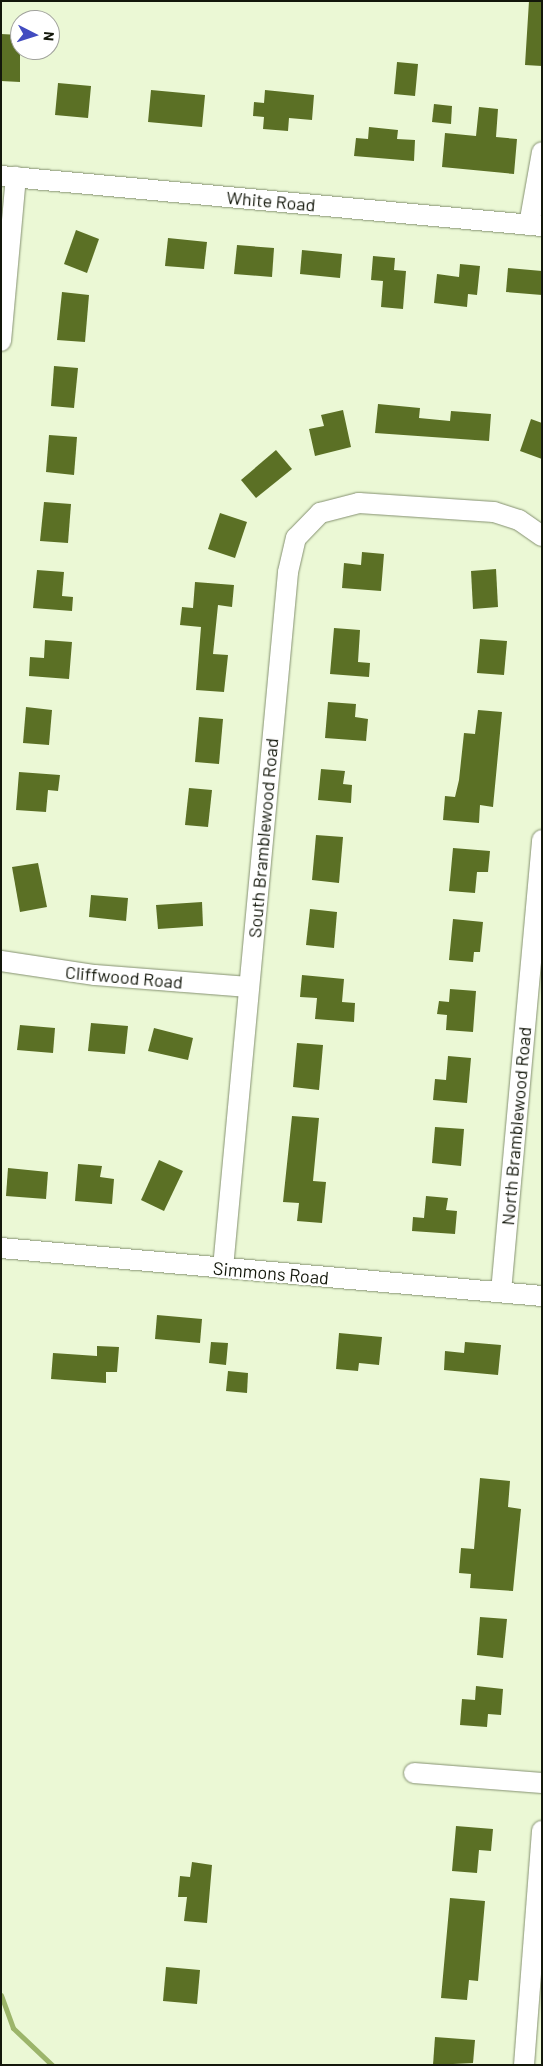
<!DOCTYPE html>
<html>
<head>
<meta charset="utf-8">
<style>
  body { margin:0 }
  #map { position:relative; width:543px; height:2066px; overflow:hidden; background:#ebf8d5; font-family:Barlow,sans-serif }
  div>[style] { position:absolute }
  .stream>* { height:5px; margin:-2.5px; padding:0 2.5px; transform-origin:2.5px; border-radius:2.5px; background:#9cb56a }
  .building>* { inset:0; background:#5b7025 }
  .roads { filter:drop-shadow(0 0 1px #859171) drop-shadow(0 0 1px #859171) }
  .street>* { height:20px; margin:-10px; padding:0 10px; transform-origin:10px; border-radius:10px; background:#fff }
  span { translate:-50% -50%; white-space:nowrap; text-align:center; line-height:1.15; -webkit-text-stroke:5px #fff; paint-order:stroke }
  .street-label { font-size:18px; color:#13170b }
  .frame { position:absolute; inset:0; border:2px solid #13170b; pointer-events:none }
  .north { position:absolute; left:10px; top:10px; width:50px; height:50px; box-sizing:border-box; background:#fff; border:1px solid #a1a29d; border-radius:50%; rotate:95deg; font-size:14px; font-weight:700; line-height:20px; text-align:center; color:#13170b }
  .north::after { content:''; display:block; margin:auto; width:18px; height:22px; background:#424cc0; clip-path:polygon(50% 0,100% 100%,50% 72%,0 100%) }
</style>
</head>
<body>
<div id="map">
  <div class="stream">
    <i style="left:1px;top:1995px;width:35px;rotate:70deg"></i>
    <i style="left:13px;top:2028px;width:54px;rotate:43.5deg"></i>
  </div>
  <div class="building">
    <i style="clip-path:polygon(529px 1px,542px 1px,542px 66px,525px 65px)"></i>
    <i style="clip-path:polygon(1px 34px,20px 35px,20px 82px,1px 81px)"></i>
    <i style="clip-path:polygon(397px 62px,418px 64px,415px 96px,394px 94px)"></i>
    <i style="clip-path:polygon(58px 83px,91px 86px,88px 118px,55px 115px)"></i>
    <i style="clip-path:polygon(151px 90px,205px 95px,202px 127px,148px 122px)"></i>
    <i style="clip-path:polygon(265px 90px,314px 95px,312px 120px,289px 118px,288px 131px,263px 129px,264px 117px,253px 116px,254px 102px,264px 103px)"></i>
    <i style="clip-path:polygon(434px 104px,452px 106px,451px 124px,432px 122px)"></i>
    <i style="clip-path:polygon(479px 107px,498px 109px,496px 137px,517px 139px,514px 174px,442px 167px,445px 133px,476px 136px)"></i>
    <i style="clip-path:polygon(369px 127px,398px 130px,397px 139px,415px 140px,414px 161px,354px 156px,356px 138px,368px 139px)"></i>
    <i style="clip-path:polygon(76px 230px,99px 239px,87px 273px,64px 264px)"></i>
    <i style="clip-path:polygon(168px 238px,207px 242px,204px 269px,165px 266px)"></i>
    <i style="clip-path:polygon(237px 245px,274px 248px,272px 277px,234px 274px)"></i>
    <i style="clip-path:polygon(302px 250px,342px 254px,340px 278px,300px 274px)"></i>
    <i style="clip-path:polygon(373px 256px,395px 258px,394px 270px,406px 271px,403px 309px,381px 307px,383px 281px,371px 280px)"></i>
    <i style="clip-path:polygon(460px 264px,480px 266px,477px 295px,468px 294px,467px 307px,434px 303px,437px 274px,459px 277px)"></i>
    <i style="clip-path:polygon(508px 268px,542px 271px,542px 295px,506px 292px)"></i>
    <i style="clip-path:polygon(62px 292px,89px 295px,85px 342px,57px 340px)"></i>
    <i style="clip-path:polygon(54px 366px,78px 368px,74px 408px,51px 406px)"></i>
    <i style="clip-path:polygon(378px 404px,420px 408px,419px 418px,450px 421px,451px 411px,491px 414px,489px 441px,375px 433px)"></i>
    <i style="clip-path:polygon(343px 410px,351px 447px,315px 456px,309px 429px,324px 426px,321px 415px)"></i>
    <i style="clip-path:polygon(531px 419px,542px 423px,542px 459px,520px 451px)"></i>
    <i style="clip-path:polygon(49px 435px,77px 437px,74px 475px,46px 472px)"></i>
    <i style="clip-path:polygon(276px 450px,292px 469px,256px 498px,241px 480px)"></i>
    <i style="clip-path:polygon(44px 502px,71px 504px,68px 543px,40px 541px)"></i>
    <i style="clip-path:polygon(220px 513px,247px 522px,235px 558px,208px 549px)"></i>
    <i style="clip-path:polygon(362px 552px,384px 554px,381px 591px,342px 588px,344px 563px,361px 565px)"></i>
    <i style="clip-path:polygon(496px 569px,498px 607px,473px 609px,471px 571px)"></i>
    <i style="clip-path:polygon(37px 570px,64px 572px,62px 596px,73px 597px,72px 611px,33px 608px)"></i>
    <i style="clip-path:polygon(195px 582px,234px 585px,232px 607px,218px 605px,213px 654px,228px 655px,224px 692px,196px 690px,201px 627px,180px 625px,182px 607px,193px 608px)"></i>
    <i style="clip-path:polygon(334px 628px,360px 630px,358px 662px,370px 663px,369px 677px,330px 674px)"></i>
    <i style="clip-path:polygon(480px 639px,507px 641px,504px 675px,477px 673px)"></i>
    <i style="clip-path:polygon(45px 640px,72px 642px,69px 679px,29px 676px,30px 657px,44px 658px)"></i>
    <i style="clip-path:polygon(328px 702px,356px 704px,355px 717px,368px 719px,366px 741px,325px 738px)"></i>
    <i style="clip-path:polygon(26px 707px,52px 710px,49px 745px,23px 743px)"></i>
    <i style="clip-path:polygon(478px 710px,502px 712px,493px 807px,480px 805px,479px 823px,443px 820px,445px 796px,455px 797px,459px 780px,464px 733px,475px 734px)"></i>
    <i style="clip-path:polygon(199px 717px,223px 719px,219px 764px,195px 762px)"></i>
    <i style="clip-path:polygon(321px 769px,345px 771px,343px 784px,352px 785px,351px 803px,318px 800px)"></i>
    <i style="clip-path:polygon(19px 772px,60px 775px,58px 791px,48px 790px,46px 812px,16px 810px)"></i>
    <i style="clip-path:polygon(189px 788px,212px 790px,208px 827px,185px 825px)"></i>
    <i style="clip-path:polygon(316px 835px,343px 837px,339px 883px,312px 880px)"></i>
    <i style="clip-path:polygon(453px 848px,490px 851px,488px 872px,477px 872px,475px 893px,449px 891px)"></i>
    <i style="clip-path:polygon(38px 863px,47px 907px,20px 912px,12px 867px)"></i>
    <i style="clip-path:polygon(91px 895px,128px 898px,126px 921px,89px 917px)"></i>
    <i style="clip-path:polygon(202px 902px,203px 926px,158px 929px,156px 905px)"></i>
    <i style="clip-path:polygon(310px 909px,337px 912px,334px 948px,306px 945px)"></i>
    <i style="clip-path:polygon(453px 919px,483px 922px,480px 952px,474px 952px,473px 962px,449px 960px)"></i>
    <i style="clip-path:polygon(302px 975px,344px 979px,342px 1002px,355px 1003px,354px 1022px,315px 1019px,317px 998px,300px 997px)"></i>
    <i style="clip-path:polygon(450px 989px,476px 991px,473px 1032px,446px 1030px,447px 1015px,437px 1014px,439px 1001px,449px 1002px)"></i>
    <i style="clip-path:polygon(91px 1023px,128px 1026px,125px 1054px,88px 1051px)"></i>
    <i style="clip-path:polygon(20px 1025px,55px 1028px,53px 1053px,17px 1050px)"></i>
    <i style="clip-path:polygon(154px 1028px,193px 1038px,188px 1060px,148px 1051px)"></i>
    <i style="clip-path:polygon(297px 1043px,323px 1045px,319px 1090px,293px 1087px)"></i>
    <i style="clip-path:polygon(448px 1056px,471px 1058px,467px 1103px,433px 1100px,435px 1079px,446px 1080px)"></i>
    <i style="clip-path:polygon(292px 1116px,319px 1118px,313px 1181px,326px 1182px,322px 1223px,297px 1221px,299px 1203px,283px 1202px)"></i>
    <i style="clip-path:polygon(435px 1127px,464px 1129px,461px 1166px,432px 1163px)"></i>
    <i style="clip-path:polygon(159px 1160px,183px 1171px,164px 1211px,141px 1200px)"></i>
    <i style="clip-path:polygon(78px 1164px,102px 1166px,100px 1177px,114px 1179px,112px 1204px,75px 1201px)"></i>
    <i style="clip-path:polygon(8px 1168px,48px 1172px,46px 1199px,6px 1196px)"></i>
    <i style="clip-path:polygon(426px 1196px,448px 1198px,446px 1210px,457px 1211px,455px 1234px,412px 1231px,413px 1217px,424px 1218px)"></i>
    <i style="clip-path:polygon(157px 1315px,202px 1319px,200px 1343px,155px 1339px)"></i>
    <i style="clip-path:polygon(339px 1333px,382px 1337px,379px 1365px,359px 1363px,358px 1371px,336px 1369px)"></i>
    <i style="clip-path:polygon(211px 1342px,228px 1343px,226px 1365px,209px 1363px)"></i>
    <i style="clip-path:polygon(465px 1342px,501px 1345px,498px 1375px,444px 1370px,445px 1351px,464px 1353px)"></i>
    <i style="clip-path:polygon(97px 1346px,119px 1347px,117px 1372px,106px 1372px,106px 1383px,51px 1379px,53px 1353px,97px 1356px)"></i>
    <i style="clip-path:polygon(228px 1371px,248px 1373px,247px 1393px,226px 1391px)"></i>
    <i style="clip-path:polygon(480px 1478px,510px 1481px,508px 1507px,521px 1509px,513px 1591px,470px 1588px,471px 1574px,459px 1573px,461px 1548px,474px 1549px)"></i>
    <i style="clip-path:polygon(480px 1617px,507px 1619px,503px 1658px,477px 1655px)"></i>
    <i style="clip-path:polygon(476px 1686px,503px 1689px,501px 1715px,488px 1714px,487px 1727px,460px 1725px,462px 1699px,475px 1700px)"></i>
    <i style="clip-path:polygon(456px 1826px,493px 1829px,491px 1851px,479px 1850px,477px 1873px,452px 1871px)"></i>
    <i style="clip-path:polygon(192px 1862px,212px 1865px,207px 1923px,184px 1921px,187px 1897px,178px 1897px,180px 1876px,190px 1877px)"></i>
    <i style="clip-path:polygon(450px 1898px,485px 1901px,478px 1981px,469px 1980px,467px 2000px,441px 1998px)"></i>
    <i style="clip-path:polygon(166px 1967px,200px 1970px,197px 2004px,163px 2001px)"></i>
    <i style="clip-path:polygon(435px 2037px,475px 2040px,473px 2063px,433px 2065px)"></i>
  </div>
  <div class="roads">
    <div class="street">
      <i style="left:1px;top:176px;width:543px;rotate:5.28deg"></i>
      <i style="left:529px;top:225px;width:74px;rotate:-79.9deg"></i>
      <i style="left:1px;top:341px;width:165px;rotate:-84.8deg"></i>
      <i style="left:1px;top:961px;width:95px;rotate:8.5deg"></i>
      <i style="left:95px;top:975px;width:154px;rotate:4.5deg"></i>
      <i style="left:1px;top:1248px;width:543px;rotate:5.07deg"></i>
      <i style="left:223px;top:1268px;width:699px;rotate:-84.66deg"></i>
      <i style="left:288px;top:572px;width:35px;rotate:-77deg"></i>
      <i style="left:296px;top:538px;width:35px;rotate:-46deg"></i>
      <i style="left:320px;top:513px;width:40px;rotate:-14.4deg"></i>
      <i style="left:359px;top:503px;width:135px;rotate:3.8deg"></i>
      <i style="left:494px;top:512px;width:26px;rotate:18deg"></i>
      <i style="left:519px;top:520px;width:28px;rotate:35deg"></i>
      <i style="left:501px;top:1292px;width:454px;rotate:-84.8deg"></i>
      <i style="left:414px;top:1773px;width:128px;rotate:4.5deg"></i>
      <i style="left:524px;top:2065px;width:235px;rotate:-85.6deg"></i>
    </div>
  </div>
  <div class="street-label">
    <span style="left:271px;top:201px;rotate:5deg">White Road</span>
    <span style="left:263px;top:838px;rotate:-85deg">South Bramblewood Road</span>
    <span style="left:124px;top:977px;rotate:5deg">Cliffwood Road</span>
    <span style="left:516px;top:1126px;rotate:-85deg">North Bramblewood Road</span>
    <span style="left:271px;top:1273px;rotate:5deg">Simmons Road</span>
  </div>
  <div class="frame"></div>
  <div class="north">N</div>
</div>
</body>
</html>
